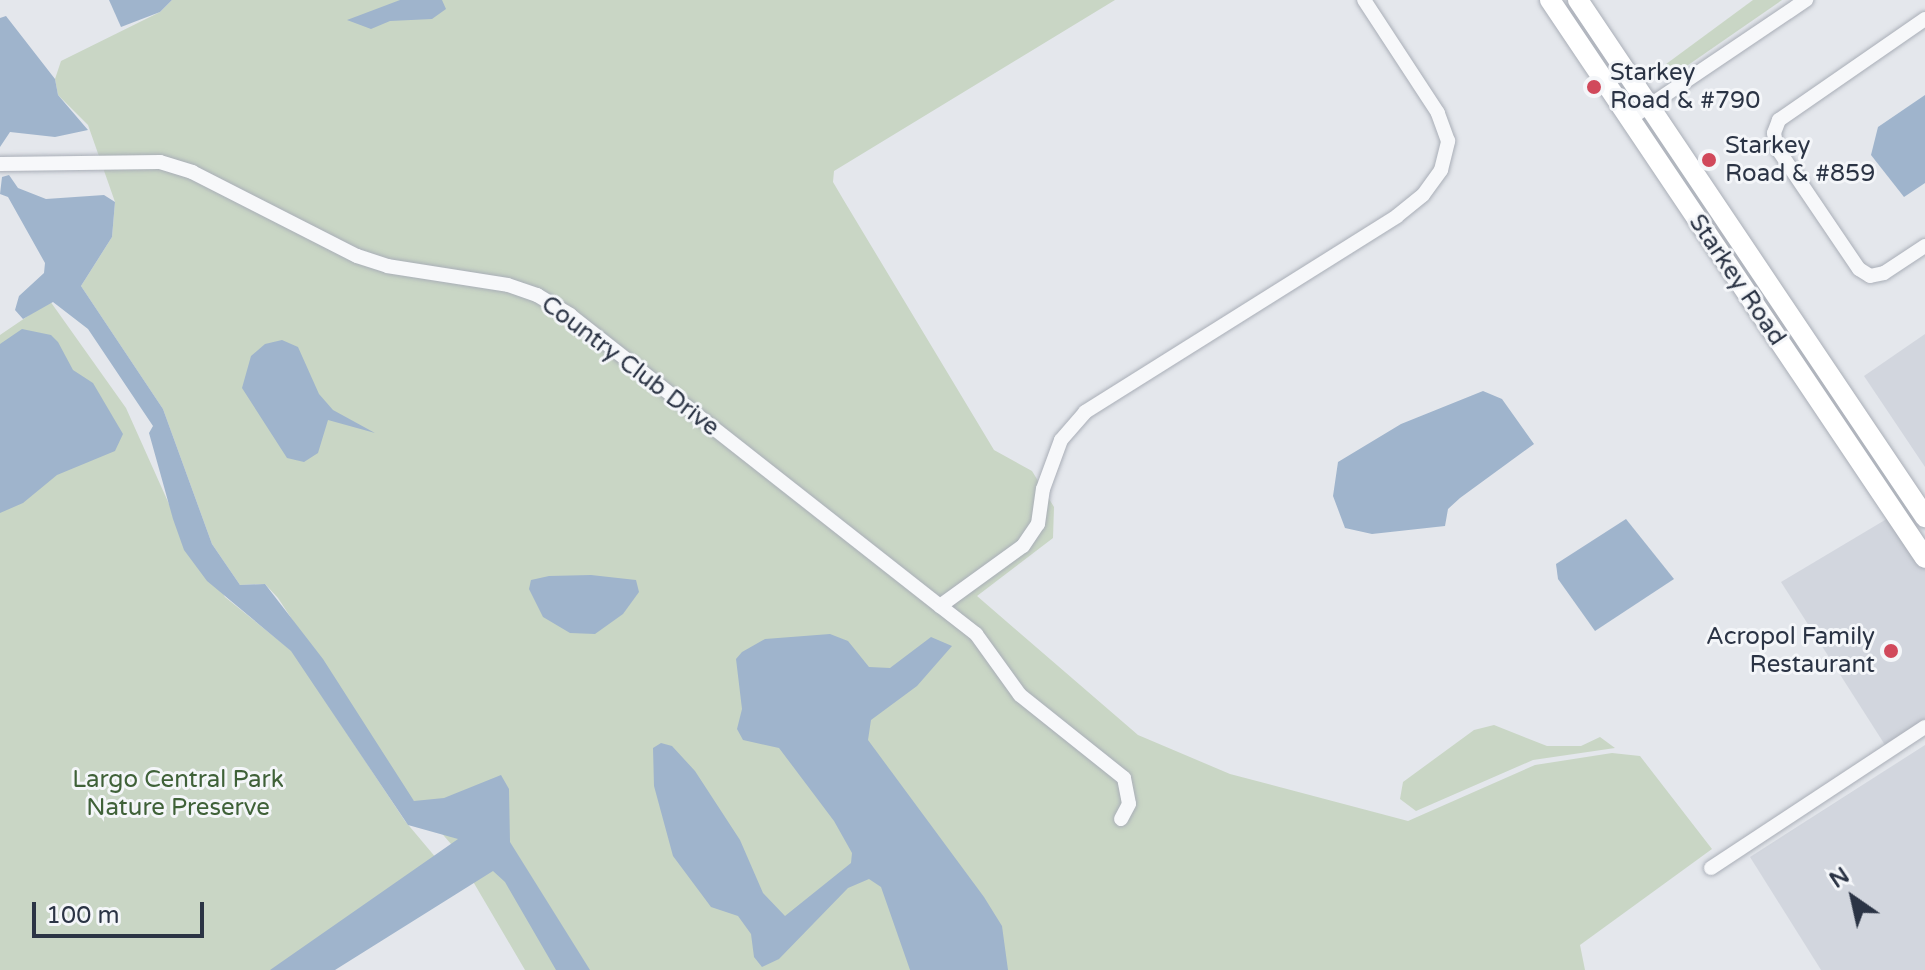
<!DOCTYPE html>
<html>
<head>
<meta charset="utf-8">
<style>
  body { margin:0 }
  #map { position:relative; width:1925px; height:970px; overflow:hidden; background:#e4e7ec; font-family:"Varela Round",sans-serif }
  div>[style] { position:absolute }
  .built>* { inset:0; background:#d2d6de }
  .green>* { inset:0; background:#c9d6c5 }
  .water>* { inset:0; background:#9fb4cc }
  .roads { filter:drop-shadow(0 0 2px #a9aeb7) drop-shadow(0 0 2px #a9aeb7) }
  .minor>* { height:14px; margin:-7px; padding:0 7px; transform-origin:7px; border-radius:7px; background:#f7f8fa }
  .secondary>* { height:20px; margin:-10px; padding:0 10px; transform-origin:10px; border-radius:10px; background:#fff }
  .dots>* { width:22px; height:22px; translate:-50% -50%; box-sizing:border-box; border:4px solid #f4f6f9; border-radius:50% }
  span { translate:-50% -50%; white-space:nowrap; text-align:center; line-height:1.15; -webkit-text-stroke:6px #f4f6f9; paint-order:stroke }
  .poi-label { font-size:24px; color:#2b3445 }
  .left { translate:0 -50%; text-align:left }
  .right { translate:-100% -50%; text-align:right }
  .street-label { font-size:24px; color:#2b3445 }
  .park-label { font-size:24px; color:#3f6138 }
  .north { position:absolute; left:1813px; top:858px; width:80px; height:80px; -webkit-text-stroke:6px #f4f6f9; paint-order:stroke; rotate:326deg; font-size:22px; font-weight:700; line-height:32px; text-align:center; color:#2b3445 }
  .north::after { content:''; display:block; margin:auto; width:28px; height:36px; background:#2b3445; clip-path:polygon(50% 0,100% 100%,50% 72%,0 100%) }
  .scale { position:absolute; left:32px; top:902px; width:172px; height:36px; box-sizing:border-box; border:4px solid #2b3445; border-top:0; padding-left:10px; font-size:24px; line-height:28px; white-space:nowrap; color:#2b3445; -webkit-text-stroke:6px #f4f6f9; paint-order:stroke }
</style>
</head>
<body>
<div id="map">
  <div class="built">
    <i style="clip-path:polygon(1925px 334px,1925px 467px,1864px 376px)"></i>
    <i style="clip-path:polygon(1890px 517px,1925px 569px,1925px 719px,1885px 745px,1781px 582px)"></i>
    <i style="clip-path:polygon(1925px 745px,1925px 970px,1821px 970px,1750px 857px)"></i>
  </div>
  <div class="green">
    <i style="clip-path:polygon(172px 0,1115px 0,834px 171px,833px 182px,843px 199px,994px 450px,1032px 471px,1054px 507px,1053px 538px,977px 596px,1138px 735px,1230px 774px,1408px 821px,1535px 765px,1612px 753px,1640px 756px,1712px 849px,1580px 945px,1585px 970px,525px 970px,451px 844px,406px 792px,278px 598px,265px 584px,240px 585px,212px 544px,163px 409px,81px 286px,112px 237px,115px 202px,88px 125px,58px 95px,55px 79px,61px 61px,160px 12px)"></i>
    <i style="clip-path:polygon(1753px 0,1782px 0,1665px 81px,1658px 70px)"></i>
    <i style="clip-path:polygon(50px 301px,126px 408px,169px 504px,225px 597px,293px 652px,405px 821px,437px 859px,272px 970px,0 970px,0 335px)"></i>
    <i style="clip-path:polygon(1494px 725px,1547px 746px,1581px 746px,1600px 737px,1615px 748px,1533px 760px,1416px 811px,1400px 799px,1403px 782px,1474px 730px)"></i>
  </div>
  <div class="water">
    <i style="clip-path:polygon(109px 0,172px 0,160px 12px,121px 27px)"></i>
    <i style="clip-path:polygon(400px 0,442px 0,446px 9px,432px 19px,390px 21px,371px 29px,347px 20px)"></i>
    <i style="clip-path:polygon(6px 16px,55px 79px,58px 95px,88px 130px,55px 137px,10px 132px,0 147px,0 18px)"></i>
    <i style="clip-path:polygon(1925px 95px,1925px 183px,1904px 197px,1871px 155px,1878px 127px)"></i>
    <i style="clip-path:polygon(9px 175px,18px 188px,46px 199px,104px 195px,115px 202px,112px 237px,81px 286px,163px 409px,212px 544px,240px 585px,265px 584px,323px 659px,414px 801px,444px 798px,501px 775px,509px 789px,510px 842px,590px 970px,556px 970px,505px 882px,493px 871px,335px 970px,270px 970px,458px 839px,408px 825px,291px 651px,207px 581px,184px 550px,173px 519px,149px 433px,153px 426px,88px 329px,53px 302px,23px 319px,15px 310px,19px 296px,44px 273px,45px 263px,8px 197px,0 194px,2px 177px)"></i>
    <i style="clip-path:polygon(22px 329px,51px 335px,58px 342px,73px 370px,93px 383px,123px 434px,115px 451px,57px 475px,23px 503px,0 513px,0 344px)"></i>
    <i style="clip-path:polygon(282px 340px,298px 347px,319px 394px,333px 410px,375px 433px,328px 420px,318px 453px,304px 462px,287px 458px,242px 388px,251px 356px,265px 344px)"></i>
    <i style="clip-path:polygon(1483px 391px,1502px 399px,1534px 444px,1460px 498px,1448px 509px,1445px 526px,1372px 534px,1345px 528px,1333px 496px,1338px 462px,1401px 424px)"></i>
    <i style="clip-path:polygon(1626px 519px,1674px 579px,1595px 631px,1558px 579px,1556px 564px)"></i>
    <i style="clip-path:polygon(591px 575px,636px 580px,639px 592px,623px 614px,595px 634px,570px 633px,543px 617px,529px 589px,531px 580px,549px 576px)"></i>
    <i style="clip-path:polygon(830px 634px,848px 641px,869px 667px,890px 668px,931px 637px,952px 646px,917px 686px,871px 720px,868px 740px,984px 897px,1002px 926px,1008px 970px,910px 970px,881px 887px,869px 879px,848px 888px,779px 959px,762px 967px,754px 957px,751px 934px,738px 916px,711px 907px,673px 856px,654px 786px,653px 748px,661px 743px,672px 746px,695px 771px,740px 840px,763px 893px,785px 916px,851px 863px,852px 853px,834px 821px,779px 748px,743px 740px,737px 729px,742px 709px,736px 659px,742px 652px,765px 639px)"></i>
  </div>
  <div class="roads">
    <div class="minor">
      <i style="left:1925px;top:19px;width:178px;rotate:145.3deg"></i>
      <i style="left:1779px;top:120px;width:14px;rotate:111deg"></i>
      <i style="left:1774px;top:133px;width:15px;rotate:79deg"></i>
      <i style="left:1777px;top:148px;width:146px;rotate:55.9deg"></i>
      <i style="left:1859px;top:269px;width:13px;rotate:32deg"></i>
      <i style="left:1870px;top:276px;width:14px;rotate:-12deg"></i>
      <i style="left:1884px;top:273px;width:49px;rotate:-33.4deg"></i>
      <i style="left:1628px;top:120px;width:215px;rotate:-34deg"></i>
      <i style="left:0;top:164px;width:160px;rotate:-0.7deg"></i>
      <i style="left:160px;top:162px;width:34px;rotate:17deg"></i>
      <i style="left:192px;top:172px;width:185px;rotate:27deg"></i>
      <i style="left:357px;top:256px;width:32px;rotate:18deg"></i>
      <i style="left:387px;top:266px;width:122px;rotate:8.9deg"></i>
      <i style="left:508px;top:285px;width:31px;rotate:19deg"></i>
      <i style="left:537px;top:295px;width:39px;rotate:31deg"></i>
      <i style="left:570px;top:315px;width:471px;rotate:38.2deg"></i>
      <i style="left:940px;top:606px;width:102px;rotate:-35.9deg"></i>
      <i style="left:1023px;top:546px;width:27px;rotate:-56deg"></i>
      <i style="left:1038px;top:524px;width:35px;rotate:-82deg"></i>
      <i style="left:1043px;top:489px;width:52px;rotate:-69.8deg"></i>
      <i style="left:1061px;top:440px;width:37px;rotate:-49deg"></i>
      <i style="left:1085px;top:412px;width:368px;rotate:-32.1deg"></i>
      <i style="left:1397px;top:216px;width:33px;rotate:-39deg"></i>
      <i style="left:1423px;top:195px;width:31px;rotate:-54deg"></i>
      <i style="left:1441px;top:170px;width:30px;rotate:-76deg"></i>
      <i style="left:1448px;top:141px;width:30px;rotate:-110deg"></i>
      <i style="left:1438px;top:113px;width:135px;rotate:-123.2deg"></i>
      <i style="left:940px;top:606px;width:46px;rotate:37.9deg"></i>
      <i style="left:976px;top:634px;width:75px;rotate:54.2deg"></i>
      <i style="left:1020px;top:695px;width:133px;rotate:38.6deg"></i>
      <i style="left:1124px;top:778px;width:26px;rotate:79deg"></i>
      <i style="left:1129px;top:804px;width:17px;rotate:118deg"></i>
      <i style="left:1711px;top:868px;width:256px;rotate:-33.4deg"></i>
    </div>
    <div class="secondary">
      <i style="left:1550px;top:0;width:672px;rotate:56.1deg"></i>
      <i style="left:1578px;top:0;width:623px;rotate:56.13deg"></i>
    </div>
  </div>
  <div class="dots">
    <i style="left:1594px;top:87px;background:#d1495b"></i>
    <i style="left:1709px;top:160px;background:#d1495b"></i>
    <i style="left:1891px;top:651px;background:#d1495b"></i>
  </div>
  <div class="poi-label">
    <span class="left" style="left:1610px;top:87px">Starkey<br>Road &amp; #790</span>
    <span class="left" style="left:1725px;top:160px">Starkey<br>Road &amp; #859</span>
    <span class="right" style="left:1875px;top:651px">Acropol Family<br>Restaurant</span>
  </div>
  <div class="street-label">
    <span style="left:1737px;top:280px;rotate:56deg">Starkey Road</span>
    <span style="left:630px;top:366px;rotate:37deg">Country Club Drive</span>
  </div>
  <div class="park-label">
    <span style="left:178px;top:794px">Largo Central Park<br>Nature Preserve</span>
  </div>
  <div class="north">N</div>
  <div class="scale">100 m</div>
</div>
</body>
</html>
